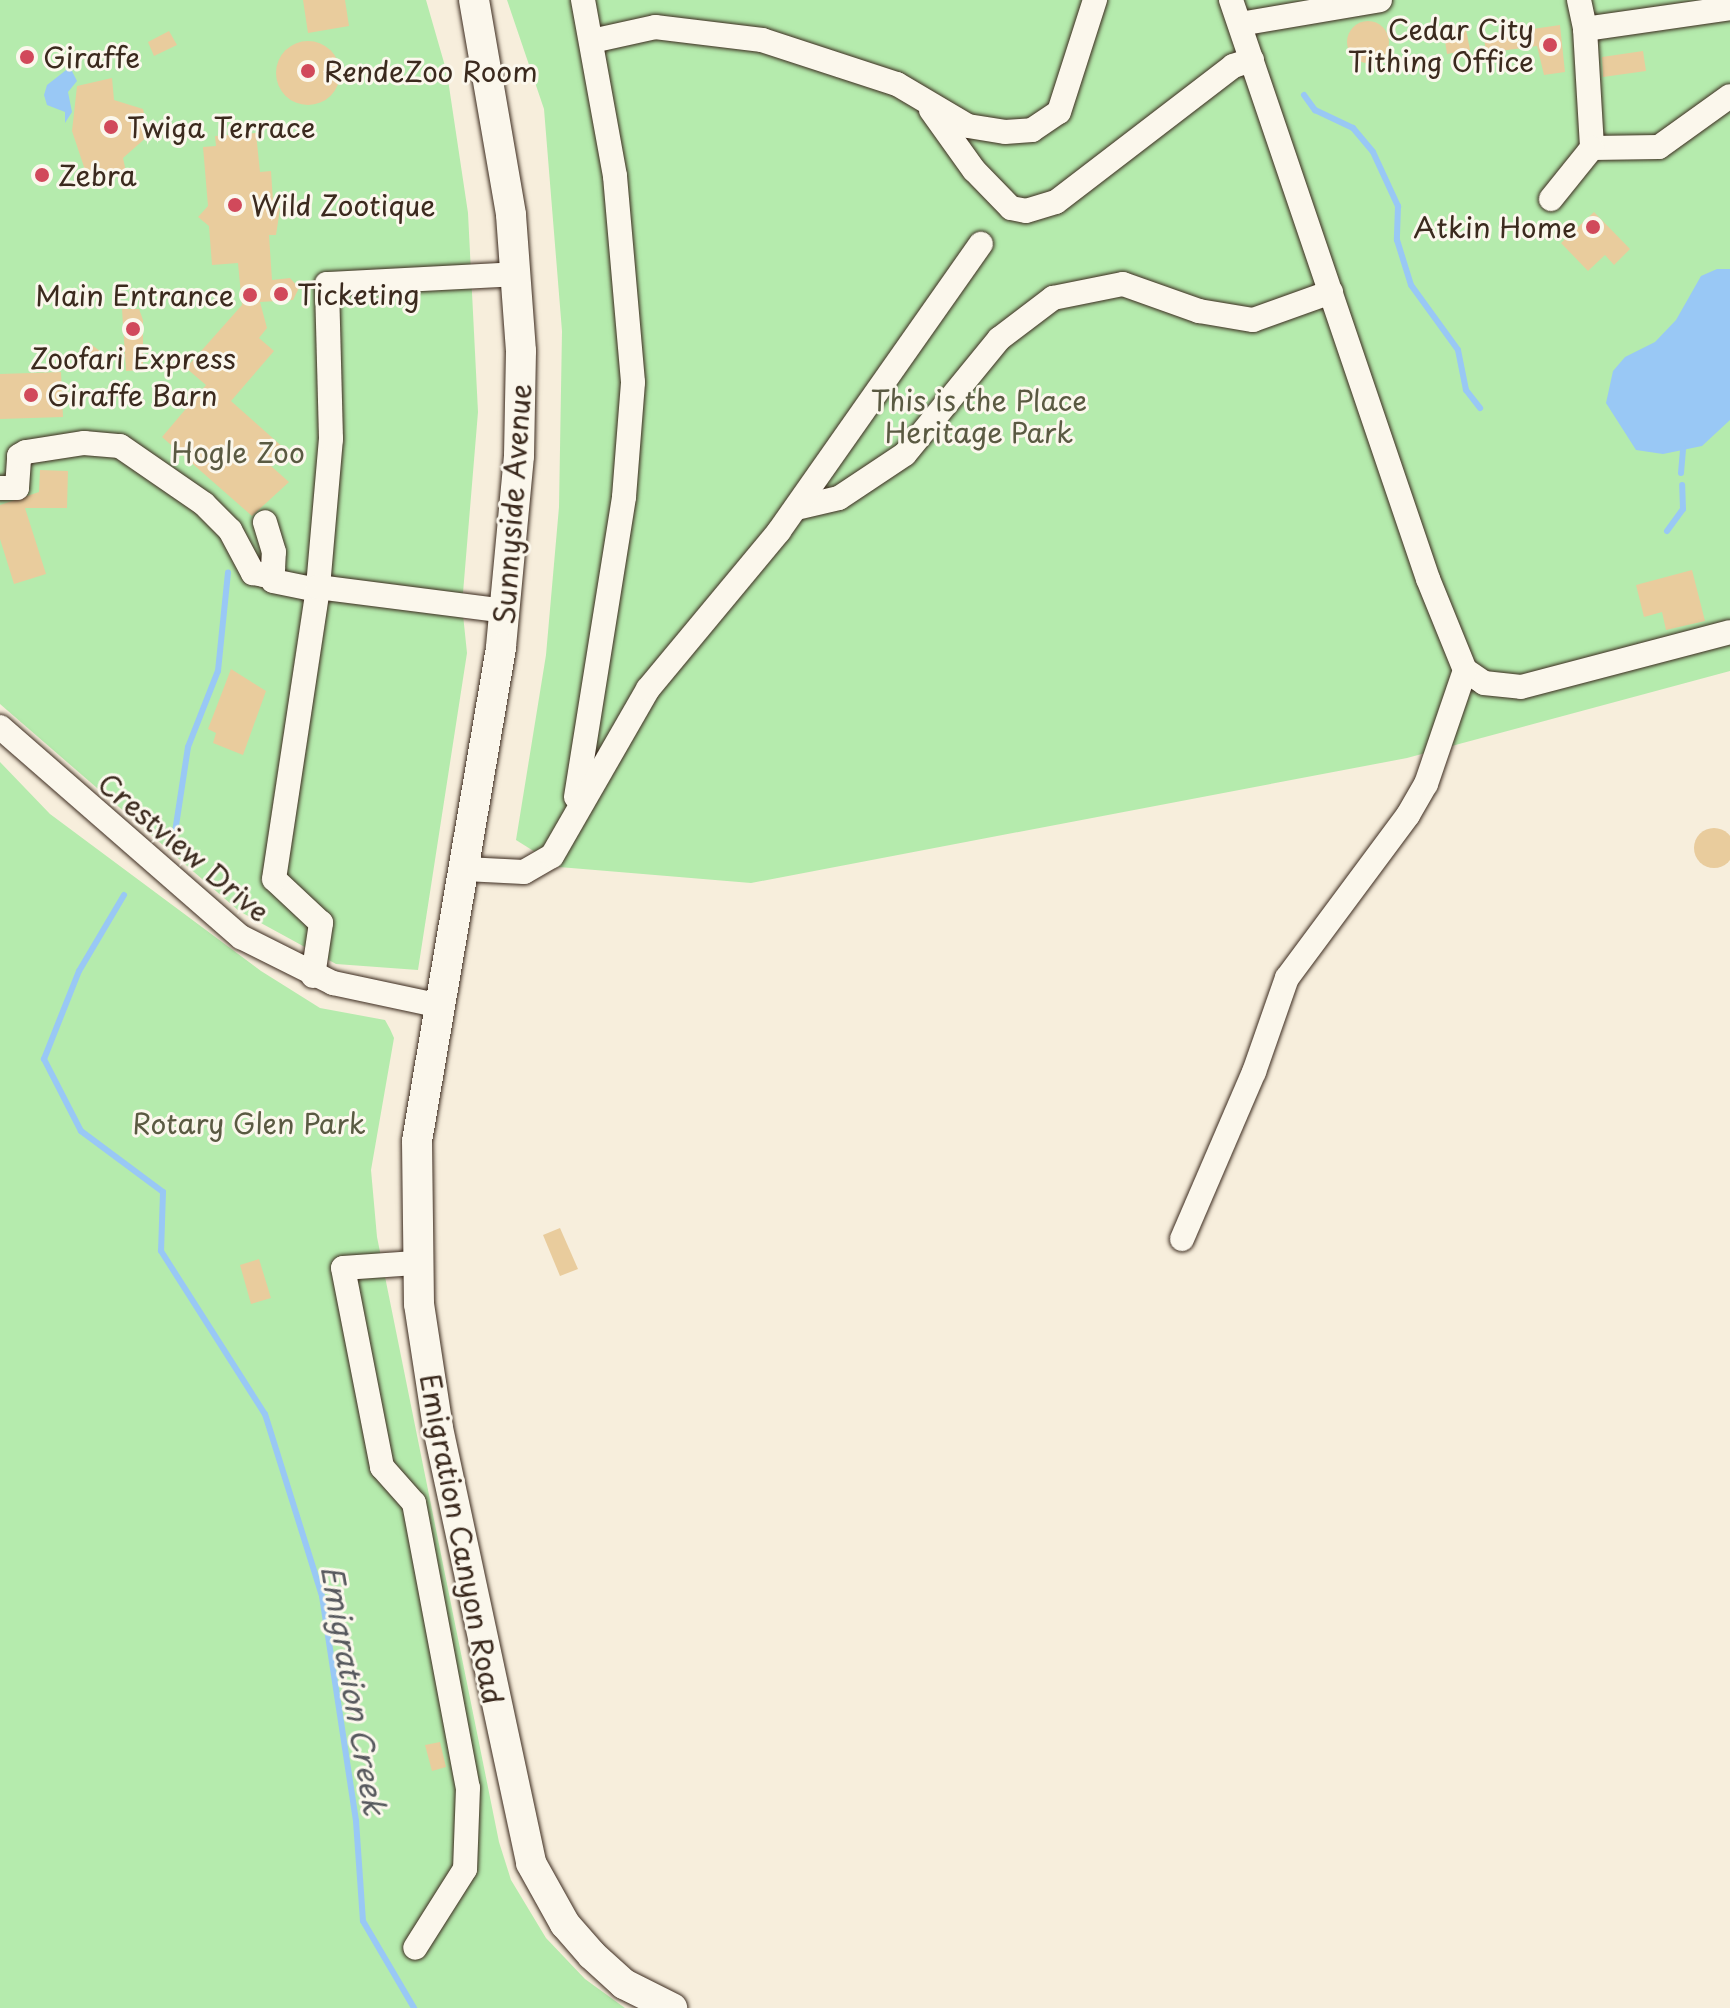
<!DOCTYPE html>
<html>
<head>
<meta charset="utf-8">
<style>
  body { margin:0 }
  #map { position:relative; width:1730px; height:2008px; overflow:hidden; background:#f7eedc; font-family:"Playpen Sans",sans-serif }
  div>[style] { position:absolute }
  .green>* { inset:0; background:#b5ebad }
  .water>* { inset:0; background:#99c8f5 }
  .stream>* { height:6px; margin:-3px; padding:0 3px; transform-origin:3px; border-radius:3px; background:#99c8f5 }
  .building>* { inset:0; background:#e9cc9d }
  .round { border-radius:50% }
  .roads { filter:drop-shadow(0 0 2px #3b2a1e) drop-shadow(0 0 2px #3b2a1e) }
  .minor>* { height:24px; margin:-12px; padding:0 12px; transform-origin:12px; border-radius:12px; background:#fbf7ec }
  .major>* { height:30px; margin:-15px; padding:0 15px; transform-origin:15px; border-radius:15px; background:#fbf7ec }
  .dots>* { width:22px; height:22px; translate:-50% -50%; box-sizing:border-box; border:4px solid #fbf7ec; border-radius:50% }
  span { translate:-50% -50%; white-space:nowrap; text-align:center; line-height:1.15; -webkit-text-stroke:6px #fbf7ec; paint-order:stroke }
  .poi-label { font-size:28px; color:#3b2a1e }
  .right { translate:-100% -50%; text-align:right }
  .left { translate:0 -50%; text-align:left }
  .park-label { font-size:28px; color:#5a5a42 }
  .street-label { font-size:28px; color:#3b2a1e }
  .water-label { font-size:30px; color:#57595e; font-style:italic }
</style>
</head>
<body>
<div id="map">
  <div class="green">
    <i style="clip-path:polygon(0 0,426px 0,447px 73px,468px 213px,478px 412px,462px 605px,467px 653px,418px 970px,336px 964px,239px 911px,0 704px)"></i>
    <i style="clip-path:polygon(507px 0,1730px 0,1730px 671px,1407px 758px,751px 883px,559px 867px,516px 840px,546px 655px,559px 507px,562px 331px,544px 109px)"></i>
    <i style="clip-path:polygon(0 762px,50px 814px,261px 971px,320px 1008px,385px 1020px,390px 1029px,394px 1038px,371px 1170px,377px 1237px,499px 1842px,511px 1880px,546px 1938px,585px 1979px,625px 2008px,0 2008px)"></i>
  </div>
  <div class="water">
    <i style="clip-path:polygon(70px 67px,77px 81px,68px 92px,72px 112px,65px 123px,65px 112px,47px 105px,44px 95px,47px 85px)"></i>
    <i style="clip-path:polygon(1717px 269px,1730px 269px,1730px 420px,1702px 446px,1663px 454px,1636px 450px,1606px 403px,1613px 371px,1625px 357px,1655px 342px,1676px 320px,1701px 276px)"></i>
  </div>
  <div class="stream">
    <i style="left:1304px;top:95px;width:19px;rotate:54deg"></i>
    <i style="left:1315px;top:110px;width:42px;rotate:25.3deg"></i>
    <i style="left:1353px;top:128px;width:31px;rotate:50deg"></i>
    <i style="left:1373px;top:152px;width:60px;rotate:65.2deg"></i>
    <i style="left:1398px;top:206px;width:34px;rotate:92deg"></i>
    <i style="left:1397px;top:240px;width:47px;rotate:72.7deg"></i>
    <i style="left:1411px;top:285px;width:80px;rotate:54.1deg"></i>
    <i style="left:1458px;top:350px;width:41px;rotate:78.7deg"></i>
    <i style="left:1466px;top:390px;width:23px;rotate:52deg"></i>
    <i style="left:1681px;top:473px;width:25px;rotate:-85deg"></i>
    <i style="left:1667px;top:531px;width:27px;rotate:-54deg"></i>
    <i style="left:1683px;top:509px;width:24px;rotate:-92deg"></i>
    <i style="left:175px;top:832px;width:86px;rotate:-81.3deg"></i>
    <i style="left:188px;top:747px;width:82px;rotate:-68.5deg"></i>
    <i style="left:218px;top:671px;width:99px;rotate:-84.2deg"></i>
    <i style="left:124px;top:895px;width:88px;rotate:120.6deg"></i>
    <i style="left:79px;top:971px;width:95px;rotate:111.7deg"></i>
    <i style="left:44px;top:1059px;width:81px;rotate:62.8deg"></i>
    <i style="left:81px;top:1131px;width:102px;rotate:36.6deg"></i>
    <i style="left:163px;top:1192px;width:59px;rotate:91.9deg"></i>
    <i style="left:161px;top:1251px;width:193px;rotate:57.5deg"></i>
    <i style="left:265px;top:1414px;width:191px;rotate:72.6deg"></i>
    <i style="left:322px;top:1596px;width:228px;rotate:81.4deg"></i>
    <i style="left:356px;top:1821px;width:100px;rotate:86deg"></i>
    <i style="left:363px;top:1921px;width:101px;rotate:59.6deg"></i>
  </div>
  <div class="building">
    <i style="clip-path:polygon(303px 0,345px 0,349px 26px,308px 33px)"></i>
    <i class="round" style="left:1347px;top:21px;width:42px;height:42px"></i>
    <i style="clip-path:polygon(1465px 24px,1470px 50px,1447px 54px,1443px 28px)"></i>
    <i style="clip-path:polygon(1560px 25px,1565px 72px,1544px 75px,1537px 46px,1486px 53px,1484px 36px)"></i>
    <i style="clip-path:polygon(169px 31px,177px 45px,154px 56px,148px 42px)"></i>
    <i class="round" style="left:276px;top:41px;width:64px;height:64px"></i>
    <i style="clip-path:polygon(1643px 51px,1646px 71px,1603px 77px,1602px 57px)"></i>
    <i style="clip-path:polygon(112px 78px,114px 100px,143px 109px,149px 135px,123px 158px,127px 176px,87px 176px,72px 131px,77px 86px)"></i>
    <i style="clip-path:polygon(256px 133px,260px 172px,271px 171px,273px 201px,280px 209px,276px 235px,269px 235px,272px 280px,290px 278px,299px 288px,293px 300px,260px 302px,267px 328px,259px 338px,274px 351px,231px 401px,285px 449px,271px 466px,289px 482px,252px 516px,162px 437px,206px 385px,186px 368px,242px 305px,238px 263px,212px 265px,209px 226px,198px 217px,208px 206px,203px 147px,216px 146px,215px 136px)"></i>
    <i style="clip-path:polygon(1594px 212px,1630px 249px,1614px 265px,1605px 255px,1588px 271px,1561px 243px)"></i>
    <i style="clip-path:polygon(122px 309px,139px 309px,143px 320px,143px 370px,126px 371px)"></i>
    <i style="clip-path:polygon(88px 342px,108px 357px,98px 372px,77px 357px)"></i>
    <i style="clip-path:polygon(61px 372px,63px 417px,0 419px,0 374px)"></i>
    <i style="clip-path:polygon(40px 470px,68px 471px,67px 508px,25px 508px,46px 574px,14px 584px,0 539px,0 505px,39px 492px)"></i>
    <i style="clip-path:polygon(1692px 570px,1705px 621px,1666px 630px,1662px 612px,1644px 617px,1636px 585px)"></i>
    <i style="clip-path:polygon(231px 669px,266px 691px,243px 755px,213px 743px,216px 733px,208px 729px)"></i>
    <i class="round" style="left:1694px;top:828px;width:40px;height:40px"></i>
    <i style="clip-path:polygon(560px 1228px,578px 1269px,560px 1276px,543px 1235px)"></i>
    <i style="clip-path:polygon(259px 1259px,271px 1298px,251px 1304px,240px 1265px)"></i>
    <i style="clip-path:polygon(440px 1742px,446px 1767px,432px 1771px,425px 1745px)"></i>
  </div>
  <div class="roads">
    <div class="minor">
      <i style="left:1231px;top:0;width:612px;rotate:71.21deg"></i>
      <i style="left:1428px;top:579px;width:98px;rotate:67.9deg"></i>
      <i style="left:1465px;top:670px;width:23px;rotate:34deg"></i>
      <i style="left:1484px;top:683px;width:37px;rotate:6deg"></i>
      <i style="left:1521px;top:687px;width:216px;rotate:-14.7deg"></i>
      <i style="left:1579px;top:0;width:30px;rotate:78deg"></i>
      <i style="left:1585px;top:29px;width:147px;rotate:-8.2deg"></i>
      <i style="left:1240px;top:24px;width:142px;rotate:-9.7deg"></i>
      <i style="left:1585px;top:29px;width:119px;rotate:86.6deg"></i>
      <i style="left:1592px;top:148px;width:67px;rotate:-0.9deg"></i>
      <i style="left:1659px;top:147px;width:87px;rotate:-35.7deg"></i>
      <i style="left:592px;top:41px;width:65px;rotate:-12.5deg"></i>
      <i style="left:655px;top:27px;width:108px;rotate:6.9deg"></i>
      <i style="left:762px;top:40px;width:142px;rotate:18.1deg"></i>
      <i style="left:897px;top:84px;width:82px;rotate:30.6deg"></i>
      <i style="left:968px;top:126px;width:37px;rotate:9deg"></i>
      <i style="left:1005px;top:132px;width:27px;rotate:-4deg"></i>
      <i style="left:1032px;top:130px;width:32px;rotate:-34deg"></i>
      <i style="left:1059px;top:112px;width:118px;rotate:-72.2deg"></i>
      <i style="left:931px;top:110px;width:74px;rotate:54.4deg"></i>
      <i style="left:974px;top:170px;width:53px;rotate:45.8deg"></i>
      <i style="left:1011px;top:208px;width:15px;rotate:11deg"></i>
      <i style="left:1026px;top:211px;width:31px;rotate:-17deg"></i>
      <i style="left:1056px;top:202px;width:223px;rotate:-37.5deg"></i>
      <i style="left:1233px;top:66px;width:20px;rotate:-18deg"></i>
      <i style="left:1551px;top:199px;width:65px;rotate:-51.2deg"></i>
      <i style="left:0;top:488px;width:17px"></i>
      <i style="left:17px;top:488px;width:32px;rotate:-86deg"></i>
      <i style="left:19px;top:456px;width:8px;rotate:-30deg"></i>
      <i style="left:26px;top:452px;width:59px;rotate:-8.8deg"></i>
      <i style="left:84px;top:443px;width:36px;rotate:5deg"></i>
      <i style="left:120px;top:446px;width:102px;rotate:34.6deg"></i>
      <i style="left:204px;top:504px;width:37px;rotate:45deg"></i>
      <i style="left:230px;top:530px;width:49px;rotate:61.9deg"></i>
      <i style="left:253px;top:573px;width:11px;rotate:10deg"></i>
      <i style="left:264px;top:575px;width:11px;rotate:-34deg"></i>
      <i style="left:273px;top:569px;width:17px;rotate:-87deg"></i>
      <i style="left:274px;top:552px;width:31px;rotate:-107deg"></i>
      <i style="left:796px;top:508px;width:44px;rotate:-13.1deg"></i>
      <i style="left:839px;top:498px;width:79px;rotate:-33.7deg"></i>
      <i style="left:905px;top:454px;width:149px;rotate:-50.7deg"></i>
      <i style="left:999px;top:339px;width:68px;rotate:-37.2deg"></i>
      <i style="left:1053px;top:298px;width:71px;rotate:-11.3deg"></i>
      <i style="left:1123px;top:284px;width:81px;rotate:19.6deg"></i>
      <i style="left:1199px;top:311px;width:55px;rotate:9.5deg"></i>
      <i style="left:1253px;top:320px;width:83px;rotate:-19.7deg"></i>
      <i style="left:268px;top:573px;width:9px;rotate:58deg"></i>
      <i style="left:273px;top:581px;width:45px;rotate:11.6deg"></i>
      <i style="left:318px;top:587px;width:149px;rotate:-85deg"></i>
      <i style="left:331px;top:439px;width:155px;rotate:-91.5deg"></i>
      <i style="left:327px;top:284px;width:190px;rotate:-3deg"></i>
      <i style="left:0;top:727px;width:320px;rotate:41.1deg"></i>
      <i style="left:241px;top:937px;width:103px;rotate:26.6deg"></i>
      <i style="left:333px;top:983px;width:109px;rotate:12.1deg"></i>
      <i style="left:576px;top:797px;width:304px;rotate:-80.9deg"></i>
      <i style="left:624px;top:497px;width:115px;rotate:-85.5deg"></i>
      <i style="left:633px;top:382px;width:207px;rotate:-95deg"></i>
      <i style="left:615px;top:176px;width:179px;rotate:-100.3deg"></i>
      <i style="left:465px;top:869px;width:59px;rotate:2.9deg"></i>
      <i style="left:524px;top:872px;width:32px;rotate:-30deg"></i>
      <i style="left:552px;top:856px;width:193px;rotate:-60.1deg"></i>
      <i style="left:648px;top:689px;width:205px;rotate:-50.3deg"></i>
      <i style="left:779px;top:531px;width:351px;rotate:-54.9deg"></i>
      <i style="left:313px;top:976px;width:54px;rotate:-81.4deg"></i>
      <i style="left:321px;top:923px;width:64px;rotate:-136.9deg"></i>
      <i style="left:274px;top:879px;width:295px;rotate:-81.4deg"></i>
      <i style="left:318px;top:587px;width:190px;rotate:7.3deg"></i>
      <i style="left:1182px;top:1239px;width:182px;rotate:-66.7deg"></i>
      <i style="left:1254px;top:1072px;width:100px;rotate:-70.7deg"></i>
      <i style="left:1287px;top:978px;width:203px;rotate:-53.4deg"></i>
      <i style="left:1408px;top:815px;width:36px;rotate:-60deg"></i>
      <i style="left:1426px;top:784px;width:120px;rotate:-71.1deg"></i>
      <i style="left:415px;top:1263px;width:72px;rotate:176deg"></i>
      <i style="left:343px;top:1268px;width:203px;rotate:78.9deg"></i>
      <i style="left:382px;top:1467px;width:48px;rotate:48.4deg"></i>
      <i style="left:414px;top:1503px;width:290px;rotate:79.3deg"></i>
      <i style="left:468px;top:1788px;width:81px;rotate:92.1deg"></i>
      <i style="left:465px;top:1869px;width:93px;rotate:122.3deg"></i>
    </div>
    <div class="major">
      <i style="left:474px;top:0;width:218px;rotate:80.2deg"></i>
      <i style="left:511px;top:215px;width:136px;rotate:85.8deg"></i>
      <i style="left:521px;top:351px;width:105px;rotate:91.1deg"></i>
      <i style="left:519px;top:456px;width:193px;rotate:95.4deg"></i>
      <i style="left:501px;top:648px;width:500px;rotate:99.67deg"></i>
      <i style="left:417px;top:1141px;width:163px;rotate:89.3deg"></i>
      <i style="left:419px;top:1304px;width:125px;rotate:81.3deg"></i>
      <i style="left:438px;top:1428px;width:445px;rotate:77.9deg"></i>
      <i style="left:531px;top:1863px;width:70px;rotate:60.9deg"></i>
      <i style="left:565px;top:1924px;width:41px;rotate:48.9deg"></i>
      <i style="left:592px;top:1955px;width:43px;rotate:42.2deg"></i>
      <i style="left:624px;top:1984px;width:54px;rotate:26.6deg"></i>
    </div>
  </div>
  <div class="dots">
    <i style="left:1550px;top:45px;background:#d1495b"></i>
    <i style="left:27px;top:57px;background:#d1495b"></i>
    <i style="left:308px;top:71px;background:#d1495b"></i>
    <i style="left:111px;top:127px;background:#d1495b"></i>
    <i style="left:42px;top:175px;background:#d1495b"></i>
    <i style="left:235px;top:205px;background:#d1495b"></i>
    <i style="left:1593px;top:227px;background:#d1495b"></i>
    <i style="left:281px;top:294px;background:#d1495b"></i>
    <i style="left:250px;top:295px;background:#d1495b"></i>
    <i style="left:133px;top:329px;background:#d1495b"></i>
    <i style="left:31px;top:395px;background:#d1495b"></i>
  </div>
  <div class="poi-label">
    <span class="right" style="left:1534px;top:45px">Cedar City<br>Tithing Office</span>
    <span class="left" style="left:43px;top:57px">Giraffe</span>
    <span class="left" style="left:324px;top:71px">RendeZoo Room</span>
    <span class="left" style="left:127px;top:127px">Twiga Terrace</span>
    <span class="left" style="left:58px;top:175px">Zebra</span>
    <span class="left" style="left:251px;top:205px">Wild Zootique</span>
    <span class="right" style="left:1577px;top:227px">Atkin Home</span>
    <span class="left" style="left:297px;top:294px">Ticketing</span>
    <span class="right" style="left:234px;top:295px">Main Entrance</span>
    <span style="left:133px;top:358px">Zoofari Express</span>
    <span class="left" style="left:47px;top:395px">Giraffe Barn</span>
  </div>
  <div class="park-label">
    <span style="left:979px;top:416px">This is the Place<br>Heritage Park</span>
    <span style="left:238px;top:452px">Hogle Zoo</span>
    <span style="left:249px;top:1123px">Rotary Glen Park</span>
  </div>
  <div class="street-label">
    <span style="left:512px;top:504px;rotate:-86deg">Sunnyside Avenue</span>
    <span style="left:184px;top:847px;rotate:40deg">Crestview Drive</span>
    <span style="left:462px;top:1539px;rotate:79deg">Emigration Canyon Road</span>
  </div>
  <div class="water-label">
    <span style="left:354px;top:1690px;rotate:80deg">Emigration Creek</span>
  </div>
</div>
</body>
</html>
